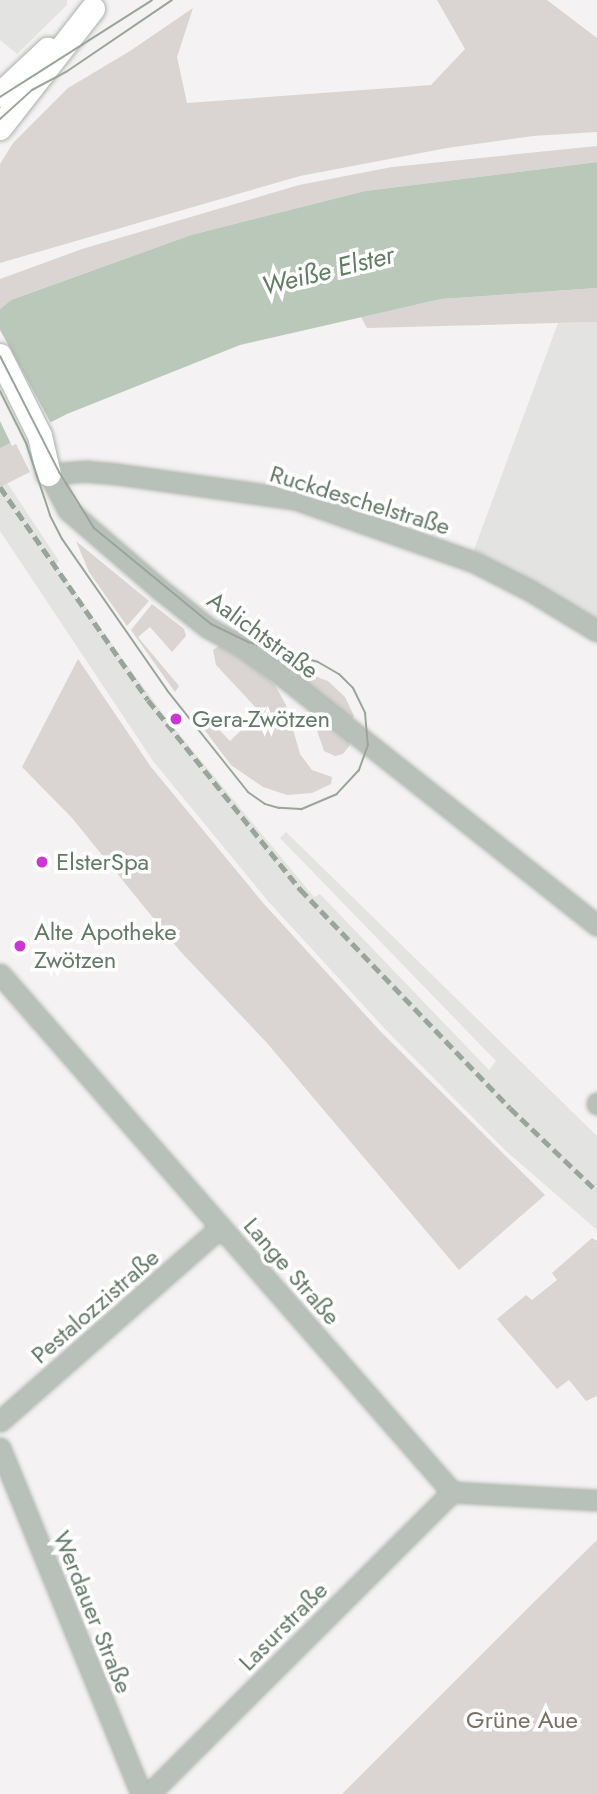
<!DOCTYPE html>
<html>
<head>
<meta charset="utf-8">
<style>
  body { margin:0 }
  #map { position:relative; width:597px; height:1794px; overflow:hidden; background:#f5f2f3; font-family:Jost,sans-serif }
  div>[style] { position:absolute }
  .built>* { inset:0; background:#e3e3e2 }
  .green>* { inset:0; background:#dad5d2 }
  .water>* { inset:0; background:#bac8ba }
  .pier>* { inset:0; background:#f5f2f3 }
  .roads { filter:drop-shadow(0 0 2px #aab3ac) drop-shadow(0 0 2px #aab3ac) }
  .minor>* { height:19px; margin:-9.5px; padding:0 9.5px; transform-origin:9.5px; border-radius:9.5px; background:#b8c0ba }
  .major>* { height:24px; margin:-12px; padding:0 12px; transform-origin:12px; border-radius:12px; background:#fff }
  .tram>* { height:2px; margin:-1px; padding:0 1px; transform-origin:1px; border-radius:1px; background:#99a59b }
  .rail>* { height:5px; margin-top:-2.5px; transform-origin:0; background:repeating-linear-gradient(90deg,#99a59b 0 10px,transparent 0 15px) }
  .dots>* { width:19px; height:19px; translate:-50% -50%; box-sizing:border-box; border:4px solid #fff; border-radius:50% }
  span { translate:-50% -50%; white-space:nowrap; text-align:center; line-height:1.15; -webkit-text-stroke:7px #fff; paint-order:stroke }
  .street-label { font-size:24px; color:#637a67 }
  .poi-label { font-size:24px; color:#637a67 }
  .left { translate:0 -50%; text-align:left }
  .park-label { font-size:24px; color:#787065 }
  .water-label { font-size:26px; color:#637d63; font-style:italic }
</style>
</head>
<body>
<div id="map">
  <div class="built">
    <i style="clip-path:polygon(0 0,67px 0,67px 5px,17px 54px,0 40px)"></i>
    <i style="clip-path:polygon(597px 322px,597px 619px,474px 550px,558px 323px)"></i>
    <i style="clip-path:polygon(0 472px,59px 561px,56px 564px,124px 661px,170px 723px,314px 897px,320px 894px,489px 1070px,496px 1061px,280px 838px,286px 832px,597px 1136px,597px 1230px,506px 1151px,385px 1029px,267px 900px,153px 761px,0 531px)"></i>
  </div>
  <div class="green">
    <i style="clip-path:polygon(437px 0,547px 0,597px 38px,597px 132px,533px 136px,447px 148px,300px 176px,0 263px,0 164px,13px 143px,68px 88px,130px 51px,193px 8px,177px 57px,187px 103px,431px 85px,465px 49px)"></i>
    <i style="clip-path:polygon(597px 146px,597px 162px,365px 191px,191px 235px,11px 300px,0 309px,0 279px,82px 249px,299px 185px,392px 167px)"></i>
    <i style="clip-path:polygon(597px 288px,597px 322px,367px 328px,361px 317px,441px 299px)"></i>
    <i style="clip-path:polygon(14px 440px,30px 472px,0 487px,0 447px)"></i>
    <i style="clip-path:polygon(76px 541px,149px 601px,127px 626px,89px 572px)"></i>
    <i style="clip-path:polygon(152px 604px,184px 629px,186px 636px,172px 652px,150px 627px,138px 637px,179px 686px,175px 692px,131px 630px)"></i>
    <i style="clip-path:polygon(219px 646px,244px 660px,275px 685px,286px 705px,300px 754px,312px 770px,332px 777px,331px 784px,312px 793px,287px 795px,263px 787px,231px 765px,193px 715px,199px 709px,230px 741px,260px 712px,216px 665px,213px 650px)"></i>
    <i style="clip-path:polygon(78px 659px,151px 767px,264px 904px,382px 1033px,545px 1195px,459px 1270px,267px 1043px,180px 951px,72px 818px,22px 767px)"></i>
    <i style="clip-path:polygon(294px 669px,328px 681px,345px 697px,354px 716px,352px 719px,292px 673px)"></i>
    <i style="clip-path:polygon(315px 716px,349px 741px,350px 745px,343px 754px,335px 756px,324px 751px,313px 719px)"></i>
    <i style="clip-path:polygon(592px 1238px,597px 1241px,597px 1396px,586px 1401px,569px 1380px,557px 1389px,497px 1319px,526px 1295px,532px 1300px,557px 1280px,552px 1273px)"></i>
    <i style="clip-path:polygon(597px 1540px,597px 1794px,342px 1794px,532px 1604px)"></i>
  </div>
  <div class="water">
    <i style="clip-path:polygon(597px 162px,597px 288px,441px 299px,240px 345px,67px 414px,0 448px,0 309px,11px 300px,191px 235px,365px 191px)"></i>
  </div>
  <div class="pier">
    <i style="clip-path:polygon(0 330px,52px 425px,12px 446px,0 421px)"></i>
  </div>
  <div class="roads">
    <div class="minor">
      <i style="left:597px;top:631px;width:79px;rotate:-148.9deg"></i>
      <i style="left:529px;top:590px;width:62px;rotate:-153deg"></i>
      <i style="left:474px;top:562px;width:190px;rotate:-160.6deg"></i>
      <i style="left:295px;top:499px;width:179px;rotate:-172deg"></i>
      <i style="left:118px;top:474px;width:32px;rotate:-175deg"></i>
      <i style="left:86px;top:471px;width:37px;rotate:175deg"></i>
      <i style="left:49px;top:474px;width:41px;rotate:62.2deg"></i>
      <i style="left:68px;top:510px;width:124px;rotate:40.8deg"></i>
      <i style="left:162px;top:591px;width:58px;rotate:38.7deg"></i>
      <i style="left:207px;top:627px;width:45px;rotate:29.4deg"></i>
      <i style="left:246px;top:649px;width:49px;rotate:36.6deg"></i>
      <i style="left:285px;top:678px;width:398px;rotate:38.4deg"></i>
      <i style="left:0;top:974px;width:687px;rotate:48.89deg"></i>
      <i style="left:452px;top:1492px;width:145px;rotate:3.2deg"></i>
      <i style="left:597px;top:1104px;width:1px;rotate:-90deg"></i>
      <i style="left:0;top:1421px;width:294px;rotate:-41.3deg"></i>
      <i style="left:0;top:1448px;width:374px;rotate:67.8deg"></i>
      <i style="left:149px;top:1794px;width:428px;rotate:-44.9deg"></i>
    </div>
    <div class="major">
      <i style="left:0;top:95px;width:66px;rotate:-43.2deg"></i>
      <i style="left:0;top:128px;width:151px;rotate:-52deg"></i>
      <i style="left:0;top:356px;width:89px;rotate:63.4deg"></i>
      <i style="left:40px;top:436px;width:39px;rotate:77deg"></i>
    </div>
  </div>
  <div class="tram">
    <i style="left:0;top:97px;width:180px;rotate:-32.5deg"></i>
    <i style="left:0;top:119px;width:43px;rotate:-42.2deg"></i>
    <i style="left:32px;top:90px;width:38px;rotate:-28deg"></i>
    <i style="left:66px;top:72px;width:128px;rotate:-34.2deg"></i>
    <i style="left:0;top:356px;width:130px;rotate:63deg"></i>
    <i style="left:59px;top:472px;width:66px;rotate:58deg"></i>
    <i style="left:94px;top:528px;width:151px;rotate:39.4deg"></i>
    <i style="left:211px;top:624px;width:41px;rotate:25.9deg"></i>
    <i style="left:248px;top:642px;width:73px;rotate:15.9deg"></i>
    <i style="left:318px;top:662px;width:24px;rotate:30deg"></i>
    <i style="left:339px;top:674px;width:20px;rotate:45deg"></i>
    <i style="left:353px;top:688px;width:28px;rotate:64deg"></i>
    <i style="left:365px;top:713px;width:32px;rotate:85deg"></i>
    <i style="left:368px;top:745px;width:27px;rotate:110deg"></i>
    <i style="left:359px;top:770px;width:33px;rotate:133deg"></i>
    <i style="left:337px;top:794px;width:39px;rotate:157deg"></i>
    <i style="left:301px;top:809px;width:22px;rotate:-177deg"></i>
    <i style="left:279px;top:808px;width:15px;rotate:-164deg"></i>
    <i style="left:265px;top:804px;width:21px;rotate:-145deg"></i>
    <i style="left:248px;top:792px;width:130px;rotate:-128.5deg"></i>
    <i style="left:167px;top:690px;width:184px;rotate:-124.8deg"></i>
    <i style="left:62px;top:539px;width:27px;rotate:-117deg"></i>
    <i style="left:50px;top:515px;width:76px;rotate:-108.4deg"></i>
    <i style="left:26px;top:443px;width:58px;rotate:-116.6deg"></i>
  </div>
  <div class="rail">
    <i style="left:0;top:487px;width:259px;rotate:55.2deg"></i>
    <i style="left:148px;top:700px;width:243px;rotate:51.2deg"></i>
    <i style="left:300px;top:889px;width:303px;rotate:46.2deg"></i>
    <i style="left:510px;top:1108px;width:120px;rotate:43.7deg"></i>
  </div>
  <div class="dots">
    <i style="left:176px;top:719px;background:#cd36d2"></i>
    <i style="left:42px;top:862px;background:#cd36d2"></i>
    <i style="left:20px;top:946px;background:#cd36d2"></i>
  </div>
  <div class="street-label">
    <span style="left:360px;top:500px;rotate:17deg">Ruckdeschelstraße</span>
    <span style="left:263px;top:635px;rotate:36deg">Aalichtstraße</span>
    <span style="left:292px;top:1271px;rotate:49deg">Lange Straße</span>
    <span style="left:95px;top:1306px;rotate:-41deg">Pestalozzistraße</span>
    <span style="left:93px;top:1612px;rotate:68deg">Werdauer Straße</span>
    <span style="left:283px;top:1626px;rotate:-45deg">Lasurstraße</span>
  </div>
  <div class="poi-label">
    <span class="left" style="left:192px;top:719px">Gera-Zwötzen</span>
    <span class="left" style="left:56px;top:862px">ElsterSpa</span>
    <span class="left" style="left:34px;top:946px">Alte Apotheke<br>Zwötzen</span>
  </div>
  <div class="park-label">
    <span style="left:522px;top:1720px">Grüne Aue</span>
  </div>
  <div class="water-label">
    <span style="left:328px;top:271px;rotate:-14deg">Weiße Elster</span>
  </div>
</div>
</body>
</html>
